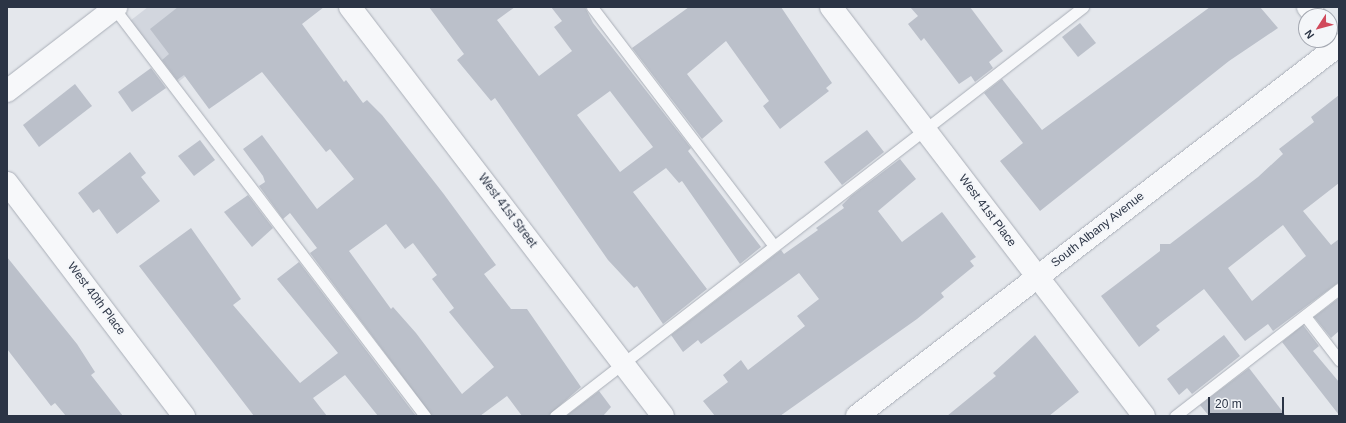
<!DOCTYPE html>
<html>
<head>
<meta charset="utf-8">
<style>
  body { margin:0 }
  #map { position:relative; width:1346px; height:423px; overflow:hidden; background:#e4e7ec; font-family:Helvetica,sans-serif }
  div>[style] { position:absolute }
  .built>* { inset:0; background:#d2d6de }
  .building>* { inset:0; background:#bbc0ca }
  .roads { filter:drop-shadow(0 0 1px #a9aeb7) drop-shadow(0 0 1px #a9aeb7) }
  .service>* { height:11px; margin:-5.5px; padding:0 5.5px; transform-origin:5.5px; border-radius:5.5px; background:#f7f8fa }
  .minor>* { height:22px; margin:-11px; padding:0 11px; transform-origin:11px; border-radius:11px; background:#f7f8fa }
  span { translate:-50% -50%; white-space:nowrap; text-align:center; line-height:1.15; -webkit-text-stroke:3.5px #f4f6f9; paint-order:stroke }
  .street-label { font-size:12px; color:#2b3445 }
  .frame { position:absolute; inset:0; border:8px solid #2b3445; pointer-events:none }
  .north { position:absolute; left:1298px; top:8px; width:40px; height:40px; box-sizing:border-box; background:#f4f6f9; border:1px solid #a4a8b1; border-radius:50%; rotate:234deg; font-size:11px; font-weight:700; line-height:16px; text-align:center; color:#2b3445 }
  .north::after { content:''; display:block; margin:auto; width:14px; height:18px; background:#d1495b; clip-path:polygon(50% 0,100% 100%,50% 72%,0 100%) }
  .scale { position:absolute; left:1208px; top:397px; width:76px; height:18px; box-sizing:border-box; border:2px solid #2b3445; border-top:0; padding-left:5px; font-size:12px; line-height:14px; white-space:nowrap; color:#2b3445; -webkit-text-stroke:3px #f4f6f9; paint-order:stroke }
</style>
</head>
<body>
<div id="map">
  <div class="built">
    <i style="clip-path:polygon(148px 7px,274px 7px,173px 86px,126px 24px)"></i>
  </div>
  <div class="building">
    <i style="clip-path:polygon(evenodd,178px 7px,324px 7px,302px 24px,344px 82px,346px 80px,363px 103px,367px 100px,382px 115px,443px 193px,496px 265px,484px 274px,511px 309px,527px 309px,581px 387px,548px 416px,522px 416px,507px 396px,480px 416px,432px 416px,310px 253px,317px 248px,290px 213px,283px 219px,259px 186px,265px 182px,263px 176px,243px 149px,262px 135px,317px 209px,354px 179px,330px 149px,326px 152px,262px 72px,209px 109px,184px 75px,177px 80px,162px 60px,169px 54px,150px 29px,178px 7px,386px 224px,405px 249px,413px 243px,437px 275px,432px 279px,454px 308px,449px 312px,494px 367px,462px 394px,416px 333px,393px 307px,391px 309px,349px 251px,386px 224px)"></i>
    <i style="clip-path:polygon(evenodd,429px 7px,515px 7px,497px 20px,539px 76px,572px 51px,554px 27px,562px 21px,551px 7px,585px 7px,593px 23px,691px 148px,688px 151px,761px 247px,740px 264px,682px 181px,679px 183px,666px 168px,633px 192px,707px 289px,663px 324px,637px 286px,634px 288px,608px 260px,495px 98px,491px 101px,457px 60px,464px 54px,429px 7px,610px 91px,653px 147px,620px 172px,577px 115px,610px 91px)"></i>
    <i style="clip-path:polygon(689px 7px,781px 7px,832px 83px,826px 88px,829px 91px,780px 129px,763px 106px,769px 101px,726px 41px,687px 74px,723px 121px,702px 139px,632px 48px)"></i>
    <i style="clip-path:polygon(910px 7px,970px 7px,1003px 51px,989px 62px,993px 68px,975px 82px,971px 76px,959px 84px,924px 38px,921px 41px,908px 24px,918px 16px)"></i>
    <i style="clip-path:polygon(1210px 7px,1260px 7px,1278px 28px,1229px 61px,1040px 211px,1000px 161px,1023px 143px,984px 93px,1002px 79px,1042px 130px)"></i>
    <i style="clip-path:polygon(1080px 23px,1096px 43px,1078px 57px,1062px 37px)"></i>
    <i style="clip-path:polygon(151px 68px,166px 88px,132px 112px,118px 92px)"></i>
    <i style="clip-path:polygon(75px 84px,92px 106px,39px 147px,23px 125px)"></i>
    <i style="clip-path:polygon(evenodd,1339px 95px,1339px 183px,1303px 211px,1331px 245px,1339px 239px,1339px 282px,1273px 331px,1268px 324px,1245px 341px,1204px 289px,1156px 326px,1160px 330px,1139px 347px,1101px 296px,1160px 251px,1160px 244px,1170px 244px,1258px 177px,1283px 154px,1279px 149px,1314px 122px,1311px 117px,1339px 95px,1283px 225px,1306px 256px,1252px 301px,1228px 268px,1283px 225px)"></i>
    <i style="clip-path:polygon(867px 130px,884px 152px,842px 185px,824px 162px)"></i>
    <i style="clip-path:polygon(200px 140px,215px 160px,194px 176px,178px 156px)"></i>
    <i style="clip-path:polygon(130px 152px,146px 173px,141px 177px,160px 201px,117px 234px,99px 209px,93px 213px,78px 193px)"></i>
    <i style="clip-path:polygon(900px 159px,916px 179px,878px 211px,902px 242px,942px 212px,976px 257px,970px 261px,974px 266px,941px 293px,944px 297px,917px 319px,780px 416px,715px 416px,703px 401px,728px 382px,723px 375px,741px 360px,748px 370px,805px 326px,797px 316px,819px 299px,799px 273px,701px 344px,698px 340px,683px 352px,671px 335px,781px 250px,784px 254px,818px 230px,816px 228px,844px 208px,842px 205px,851px 196px)"></i>
    <i style="clip-path:polygon(248px 195px,273px 228px,252px 247px,224px 212px)"></i>
    <i style="clip-path:polygon(191px 228px,241px 299px,233px 305px,300px 383px,338px 353px,277px 279px,299px 262px,416px 416px,378px 416px,345px 375px,313px 398px,327px 416px,254px 416px,139px 266px)"></i>
    <i style="clip-path:polygon(7px 257px,77px 344px,95px 372px,91px 375px,123px 416px,66px 416px,55px 403px,51px 406px,7px 349px)"></i>
    <i style="clip-path:polygon(1339px 298px,1339px 331px,1331px 338px,1314px 317px)"></i>
    <i style="clip-path:polygon(1303px 325px,1319px 346px,1313px 351px,1339px 382px,1339px 415px,1282px 342px)"></i>
    <i style="clip-path:polygon(1035px 335px,1079px 392px,1049px 416px,947px 416px,996px 376px,993px 373px)"></i>
    <i style="clip-path:polygon(1224px 335px,1240px 356px,1192px 394px,1187px 388px,1179px 395px,1167px 379px)"></i>
    <i style="clip-path:polygon(1249px 368px,1286px 416px,1209px 416px,1200px 405px)"></i>
    <i style="clip-path:polygon(599px 391px,611px 407px,603px 416px,566px 416px)"></i>
  </div>
  <div class="roads">
    <div class="service">
      <i style="left:592px;top:7px;width:300px;rotate:52.7deg"></i>
      <i style="left:114px;top:8px;width:513px;rotate:52.68deg"></i>
      <i style="left:1305px;top:316px;width:56px;rotate:52.3deg"></i>
      <i style="left:555px;top:416px;width:668px;rotate:-37.76deg"></i>
      <i style="left:1175px;top:416px;width:207px;rotate:-37.8deg"></i>
    </div>
    <div class="minor">
      <i style="left:350px;top:7px;width:515px;rotate:52.57deg"></i>
      <i style="left:831px;top:7px;width:515px;rotate:52.57deg"></i>
      <i style="left:1308px;top:7px;width:11px;rotate:52deg"></i>
      <i style="left:7px;top:91px;width:138px;rotate:-37.6deg"></i>
      <i style="left:7px;top:183px;width:293px;rotate:52.8deg"></i>
      <i style="left:857px;top:416px;width:608px;rotate:-37.59deg"></i>
    </div>
  </div>
  <div class="street-label">
    <span style="left:507px;top:211px;rotate:53deg">West 41st Street</span>
    <span style="left:987px;top:211px;rotate:53deg">West 41st Place</span>
    <span style="left:1098px;top:230px;rotate:-38deg">South Albany Avenue</span>
    <span style="left:96px;top:299px;rotate:53deg">West 40th Place</span>
  </div>
  <div class="frame"></div>
  <div class="north">N</div>
  <div class="scale">20 m</div>
</div>
</body>
</html>
